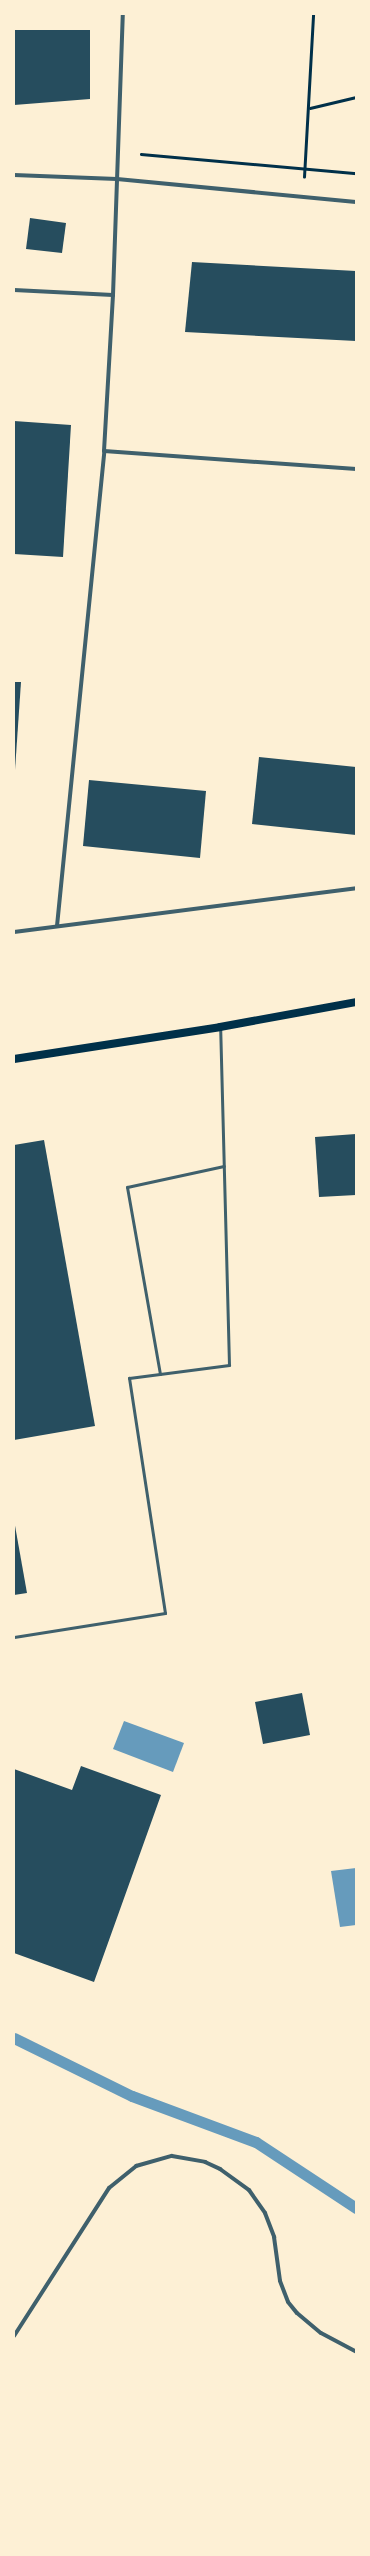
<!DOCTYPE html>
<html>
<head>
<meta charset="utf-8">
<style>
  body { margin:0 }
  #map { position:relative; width:370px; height:2556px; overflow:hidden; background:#fdf0d5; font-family:"Work Sans",sans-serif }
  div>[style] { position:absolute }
  .water>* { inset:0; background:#669bbc }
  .stream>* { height:11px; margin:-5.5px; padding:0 5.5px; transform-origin:5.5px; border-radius:5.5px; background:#669bbc }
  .building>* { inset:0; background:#264d5e }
  .path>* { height:2.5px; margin:-1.25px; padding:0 1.25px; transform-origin:1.25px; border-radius:1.25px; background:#003049 }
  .service>* { height:3px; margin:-1.5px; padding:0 1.5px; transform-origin:1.5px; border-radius:1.5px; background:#3f606c }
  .minor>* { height:4px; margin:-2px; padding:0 2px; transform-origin:2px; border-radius:2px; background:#3f606c }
  .secondary>* { height:8px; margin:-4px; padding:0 4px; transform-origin:4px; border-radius:4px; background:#003049 }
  span { translate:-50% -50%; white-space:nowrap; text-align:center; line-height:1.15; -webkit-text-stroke:3px #fdf0d5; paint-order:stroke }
  .frame { position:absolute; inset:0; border:15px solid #fdf0d5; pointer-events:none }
</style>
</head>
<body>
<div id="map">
  <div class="water">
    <i style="clip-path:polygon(124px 1721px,184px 1743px,173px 1772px,113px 1749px)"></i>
    <i style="clip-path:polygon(356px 1868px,356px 1925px,340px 1927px,331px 1871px)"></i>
  </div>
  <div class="stream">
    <i style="left:14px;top:2038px;width:131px;rotate:26.2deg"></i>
    <i style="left:132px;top:2096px;width:132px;rotate:20.4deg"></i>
    <i style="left:256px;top:2142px;width:120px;rotate:33.4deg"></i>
  </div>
  <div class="building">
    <i style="clip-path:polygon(14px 30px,90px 30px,90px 99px,14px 105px)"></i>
    <i style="clip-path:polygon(30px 218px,66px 223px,62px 253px,26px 249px)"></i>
    <i style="clip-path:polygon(192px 262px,356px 271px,356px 341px,185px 332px)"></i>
    <i style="clip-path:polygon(14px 421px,71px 425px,63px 557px,14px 554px)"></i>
    <i style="clip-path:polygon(14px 682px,21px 682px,15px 770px,14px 770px)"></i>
    <i style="clip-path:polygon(259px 757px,356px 767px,356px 835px,252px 824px)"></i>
    <i style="clip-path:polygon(89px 780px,206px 791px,200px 858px,83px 846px)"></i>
    <i style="clip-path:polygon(356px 1134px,356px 1195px,319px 1197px,315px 1137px)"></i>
    <i style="clip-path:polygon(44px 1140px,95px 1426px,14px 1440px,14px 1145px)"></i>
    <i style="clip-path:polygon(14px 1520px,27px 1593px,14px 1595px)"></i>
    <i style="clip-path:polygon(302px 1693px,310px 1735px,263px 1744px,255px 1702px)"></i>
    <i style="clip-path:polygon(81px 1766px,161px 1795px,94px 1982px,14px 1953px,14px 1769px,72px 1790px)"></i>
  </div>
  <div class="path">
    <i style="left:310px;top:108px;width:47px;rotate:-13.4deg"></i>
    <i style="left:141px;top:154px;width:216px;rotate:5.1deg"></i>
    <i style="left:304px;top:177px;width:163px;rotate:-86.8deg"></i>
  </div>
  <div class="service">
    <i style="left:160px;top:1374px;width:190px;rotate:-100deg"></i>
    <i style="left:127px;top:1187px;width:99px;rotate:-12.2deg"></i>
    <i style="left:14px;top:1637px;width:153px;rotate:-9deg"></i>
    <i style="left:165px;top:1613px;width:238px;rotate:-98.7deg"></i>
    <i style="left:129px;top:1378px;width:101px;rotate:-7.4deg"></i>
    <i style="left:229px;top:1365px;width:336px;rotate:-91.5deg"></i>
  </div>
  <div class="minor">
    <i style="left:14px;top:175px;width:103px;rotate:2.2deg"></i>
    <i style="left:117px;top:179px;width:240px;rotate:5.5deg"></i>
    <i style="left:14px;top:290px;width:99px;rotate:2.9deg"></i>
    <i style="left:104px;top:451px;width:253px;rotate:4.1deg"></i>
    <i style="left:57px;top:926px;width:477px;rotate:-84.3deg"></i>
    <i style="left:104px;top:451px;width:156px;rotate:-86.7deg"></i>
    <i style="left:113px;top:295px;width:281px;rotate:-88deg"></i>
    <i style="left:14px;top:932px;width:345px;rotate:-7.3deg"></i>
    <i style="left:14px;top:2336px;width:176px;rotate:-57.3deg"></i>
    <i style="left:109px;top:2188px;width:35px;rotate:-39deg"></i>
    <i style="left:136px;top:2166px;width:37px;rotate:-16deg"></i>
    <i style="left:172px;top:2156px;width:34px;rotate:10deg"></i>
    <i style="left:205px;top:2162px;width:17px;rotate:25deg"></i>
    <i style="left:220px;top:2169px;width:36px;rotate:36deg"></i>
    <i style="left:249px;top:2190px;width:28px;rotate:55deg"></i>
    <i style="left:265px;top:2213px;width:26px;rotate:69deg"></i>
    <i style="left:274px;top:2237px;width:44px;rotate:82.2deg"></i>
    <i style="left:280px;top:2281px;width:22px;rotate:69deg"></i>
    <i style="left:288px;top:2302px;width:14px;rotate:51deg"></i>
    <i style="left:297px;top:2313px;width:31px;rotate:40deg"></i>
    <i style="left:321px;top:2333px;width:40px;rotate:28deg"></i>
  </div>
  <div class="secondary">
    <i style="left:14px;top:1059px;width:208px;rotate:-8.8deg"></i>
    <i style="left:220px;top:1027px;width:138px;rotate:-10.4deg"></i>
  </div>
  <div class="frame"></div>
</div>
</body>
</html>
